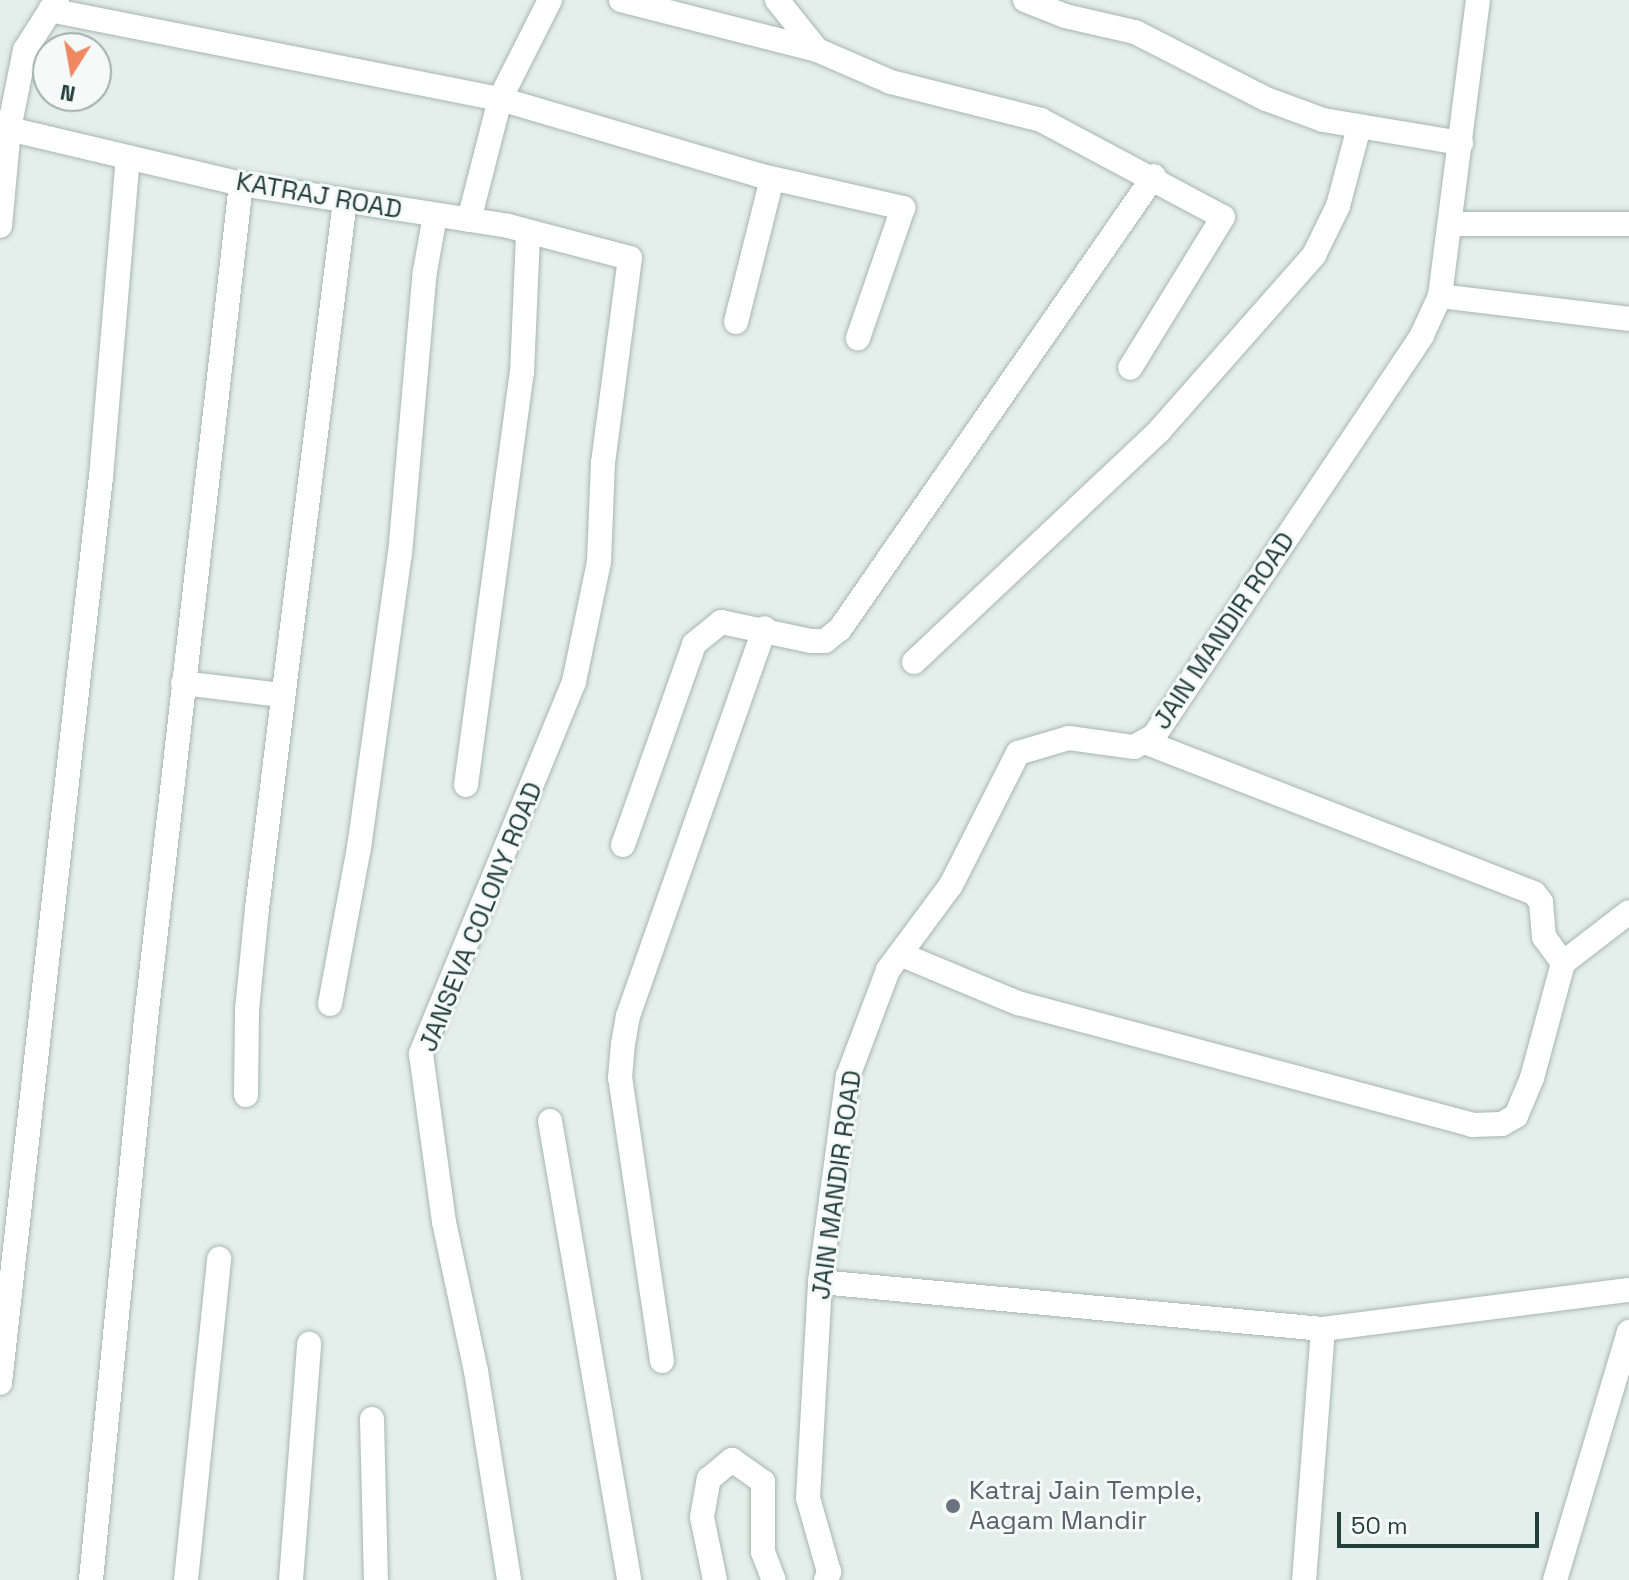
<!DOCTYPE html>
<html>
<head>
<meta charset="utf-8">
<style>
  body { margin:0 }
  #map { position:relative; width:1629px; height:1580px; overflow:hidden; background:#e4eeea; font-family:"Space Grotesk",sans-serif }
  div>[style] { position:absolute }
  .roads { filter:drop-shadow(0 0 2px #a7b6b1) drop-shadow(0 0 2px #a7b6b1) }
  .minor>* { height:24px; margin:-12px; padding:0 12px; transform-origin:12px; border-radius:12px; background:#fff }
  .tertiary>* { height:24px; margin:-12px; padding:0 12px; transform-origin:12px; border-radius:12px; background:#fff }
  .dots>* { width:22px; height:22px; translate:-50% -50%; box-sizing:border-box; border:4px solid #f5faf8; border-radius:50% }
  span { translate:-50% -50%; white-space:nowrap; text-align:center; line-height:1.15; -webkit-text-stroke:6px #f5faf8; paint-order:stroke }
  .street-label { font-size:26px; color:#243f39 }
  .worship-label { font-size:26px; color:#5b616d }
  .left { translate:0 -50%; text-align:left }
  .north { position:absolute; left:32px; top:32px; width:80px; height:80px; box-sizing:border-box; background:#f5faf8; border:2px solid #a1afac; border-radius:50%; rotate:191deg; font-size:22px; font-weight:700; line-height:32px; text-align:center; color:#243f39 }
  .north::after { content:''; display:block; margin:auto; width:28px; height:36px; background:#ef8861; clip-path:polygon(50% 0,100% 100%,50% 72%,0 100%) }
  .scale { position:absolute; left:1337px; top:1512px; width:202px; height:36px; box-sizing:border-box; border:4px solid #243f39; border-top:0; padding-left:10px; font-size:24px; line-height:28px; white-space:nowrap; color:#243f39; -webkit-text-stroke:6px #f5faf8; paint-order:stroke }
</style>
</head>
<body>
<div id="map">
  <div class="roads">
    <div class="minor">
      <i style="left:621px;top:0;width:202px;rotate:14.3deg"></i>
      <i style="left:817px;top:50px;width:81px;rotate:23.4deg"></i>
      <i style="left:891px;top:82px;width:155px;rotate:14.2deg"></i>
      <i style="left:1041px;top:120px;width:206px;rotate:28.1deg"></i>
      <i style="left:1223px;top:217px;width:177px;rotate:121.6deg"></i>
      <i style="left:777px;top:0;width:64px;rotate:51.3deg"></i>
      <i style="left:1025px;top:0;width:43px;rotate:21.8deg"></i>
      <i style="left:1065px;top:16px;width:72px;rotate:12.9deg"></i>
      <i style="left:1135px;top:32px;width:147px;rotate:27.1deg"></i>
      <i style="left:1266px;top:99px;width:61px;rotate:20.2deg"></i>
      <i style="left:1323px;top:120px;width:140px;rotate:9.5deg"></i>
      <i style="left:50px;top:10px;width:459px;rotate:11.2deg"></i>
      <i style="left:500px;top:99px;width:269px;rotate:16.4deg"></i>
      <i style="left:758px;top:175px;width:149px;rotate:12.8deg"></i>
      <i style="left:903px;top:208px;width:138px;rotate:109.1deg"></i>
      <i style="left:0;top:122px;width:11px;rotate:38deg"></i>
      <i style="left:9px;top:129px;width:238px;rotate:13.3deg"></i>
      <i style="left:241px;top:184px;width:270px;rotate:8.9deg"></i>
      <i style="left:508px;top:226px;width:126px;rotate:14.7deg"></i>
      <i style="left:630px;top:258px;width:206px;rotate:97.5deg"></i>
      <i style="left:603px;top:462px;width:100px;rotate:92.3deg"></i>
      <i style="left:599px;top:562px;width:123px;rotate:101.8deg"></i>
      <i style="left:574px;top:682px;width:402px;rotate:112.4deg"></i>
      <i style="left:421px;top:1054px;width:170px;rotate:82.2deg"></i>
      <i style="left:444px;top:1222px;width:152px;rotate:77.9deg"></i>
      <i style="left:476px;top:1371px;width:212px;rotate:81deg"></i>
      <i style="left:469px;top:220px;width:125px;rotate:-75.6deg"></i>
      <i style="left:500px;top:99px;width:111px;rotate:-63.2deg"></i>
      <i style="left:1451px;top:224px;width:178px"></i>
      <i style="left:1440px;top:296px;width:190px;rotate:6.9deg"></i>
      <i style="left:736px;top:322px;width:147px;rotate:-75.9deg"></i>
      <i style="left:914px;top:662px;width:337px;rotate:-43.3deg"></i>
      <i style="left:1159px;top:431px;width:235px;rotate:-48.6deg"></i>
      <i style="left:1314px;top:255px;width:55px;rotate:-63.9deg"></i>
      <i style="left:1338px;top:206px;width:82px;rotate:-75.1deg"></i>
      <i style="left:183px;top:683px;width:99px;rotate:7deg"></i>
      <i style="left:466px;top:785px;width:416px;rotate:-82.3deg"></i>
      <i style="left:522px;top:373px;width:140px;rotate:-87.5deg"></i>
      <i style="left:623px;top:845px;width:213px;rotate:-70.5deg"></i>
      <i style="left:694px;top:644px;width:35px;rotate:-39deg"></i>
      <i style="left:721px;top:622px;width:92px;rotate:11.9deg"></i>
      <i style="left:811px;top:641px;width:14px"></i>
      <i style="left:825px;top:641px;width:19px;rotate:-39deg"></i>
      <i style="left:840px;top:629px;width:551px;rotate:-55.27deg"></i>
      <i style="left:900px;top:954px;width:128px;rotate:22.6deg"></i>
      <i style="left:1018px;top:1003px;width:470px;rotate:15deg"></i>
      <i style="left:1472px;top:1125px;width:30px;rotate:-2deg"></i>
      <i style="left:1502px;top:1124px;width:16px;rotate:-30deg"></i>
      <i style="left:1516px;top:1116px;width:41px;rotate:-67.2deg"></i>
      <i style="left:1532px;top:1078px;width:119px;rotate:-74.9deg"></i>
      <i style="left:1563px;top:963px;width:32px;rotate:-126deg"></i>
      <i style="left:1544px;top:937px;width:35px;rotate:-95deg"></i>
      <i style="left:1541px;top:902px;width:11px;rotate:-128deg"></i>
      <i style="left:1534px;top:893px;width:418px;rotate:-158.8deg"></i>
      <i style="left:1563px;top:963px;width:83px;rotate:-37.7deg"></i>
      <i style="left:330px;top:1004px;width:159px;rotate:-79.5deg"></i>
      <i style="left:359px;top:848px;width:297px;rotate:-82.1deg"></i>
      <i style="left:400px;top:554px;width:284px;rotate:-85deg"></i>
      <i style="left:425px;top:271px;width:56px;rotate:-79.7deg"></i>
      <i style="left:246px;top:1095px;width:85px;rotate:-89.3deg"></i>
      <i style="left:247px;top:1010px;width:102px;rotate:-84.4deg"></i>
      <i style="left:257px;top:908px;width:713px;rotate:-82.91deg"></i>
      <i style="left:550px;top:1121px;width:466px;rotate:80.2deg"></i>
      <i style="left:820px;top:1282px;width:505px;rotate:5.34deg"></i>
      <i style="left:1323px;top:1329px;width:252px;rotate:94.3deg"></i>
      <i style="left:1323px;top:1329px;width:308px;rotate:-7.3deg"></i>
      <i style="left:662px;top:1361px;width:286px;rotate:-98.4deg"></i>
      <i style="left:620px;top:1078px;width:34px;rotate:-85deg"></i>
      <i style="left:623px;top:1044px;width:28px;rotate:-80deg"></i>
      <i style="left:628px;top:1016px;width:411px;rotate:-70.6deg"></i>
      <i style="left:0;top:1383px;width:912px;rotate:-83.64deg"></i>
      <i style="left:101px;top:477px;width:321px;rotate:-85.2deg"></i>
      <i style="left:372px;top:1419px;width:161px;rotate:88.6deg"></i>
      <i style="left:91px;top:1580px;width:564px;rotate:-84.4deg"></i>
      <i style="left:146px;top:1019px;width:840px;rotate:-83.51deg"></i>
      <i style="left:186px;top:1580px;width:323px;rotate:-84.1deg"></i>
      <i style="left:291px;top:1580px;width:237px;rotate:-85.6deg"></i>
      <i style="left:715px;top:1580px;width:64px;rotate:-101.7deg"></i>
      <i style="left:702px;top:1517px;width:39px;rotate:-80deg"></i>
      <i style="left:709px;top:1479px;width:30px;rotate:-40deg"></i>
      <i style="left:732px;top:1460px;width:38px;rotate:35deg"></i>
      <i style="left:763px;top:1482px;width:70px;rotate:90deg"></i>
      <i style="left:763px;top:1552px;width:30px;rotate:69deg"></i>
      <i style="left:826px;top:1580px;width:9px;rotate:-69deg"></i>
      <i style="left:829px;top:1572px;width:77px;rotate:-105.8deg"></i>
      <i style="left:808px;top:1498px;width:216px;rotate:-86.8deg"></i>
      <i style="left:820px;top:1282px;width:208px;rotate:-82.3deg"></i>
      <i style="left:848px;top:1076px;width:113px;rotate:-69.3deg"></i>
      <i style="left:888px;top:970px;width:106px;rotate:-53.5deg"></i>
      <i style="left:951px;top:885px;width:148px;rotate:-63.1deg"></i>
      <i style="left:1018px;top:753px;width:53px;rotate:-16.4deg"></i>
      <i style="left:1069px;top:738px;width:66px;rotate:7.9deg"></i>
      <i style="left:1134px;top:747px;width:23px;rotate:-29deg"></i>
      <i style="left:1154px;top:736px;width:482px;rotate:-56.2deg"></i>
      <i style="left:1422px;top:335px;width:43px;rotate:-65.2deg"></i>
      <i style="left:1440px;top:296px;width:298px;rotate:-82.7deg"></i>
      <i style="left:1555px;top:1580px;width:259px;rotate:-73.4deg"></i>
    </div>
    <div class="tertiary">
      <i style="left:0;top:226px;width:97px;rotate:-84.7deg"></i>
      <i style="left:9px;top:129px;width:81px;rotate:-78.6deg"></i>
      <i style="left:25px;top:50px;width:59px;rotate:-57.4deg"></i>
    </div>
  </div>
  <div class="dots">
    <i style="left:953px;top:1506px;background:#6b7280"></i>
  </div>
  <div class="street-label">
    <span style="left:319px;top:196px;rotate:10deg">KATRAJ ROAD</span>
    <span style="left:1224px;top:631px;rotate:-56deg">JAIN MANDIR ROAD</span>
    <span style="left:481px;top:917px;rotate:-68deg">JANSEVA COLONY ROAD</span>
    <span style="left:837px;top:1185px;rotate:-82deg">JAIN MANDIR ROAD</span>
  </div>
  <div class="worship-label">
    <span class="left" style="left:969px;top:1506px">Katraj Jain Temple,<br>Aagam Mandir</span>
  </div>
  <div class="north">N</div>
  <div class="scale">50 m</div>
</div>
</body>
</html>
